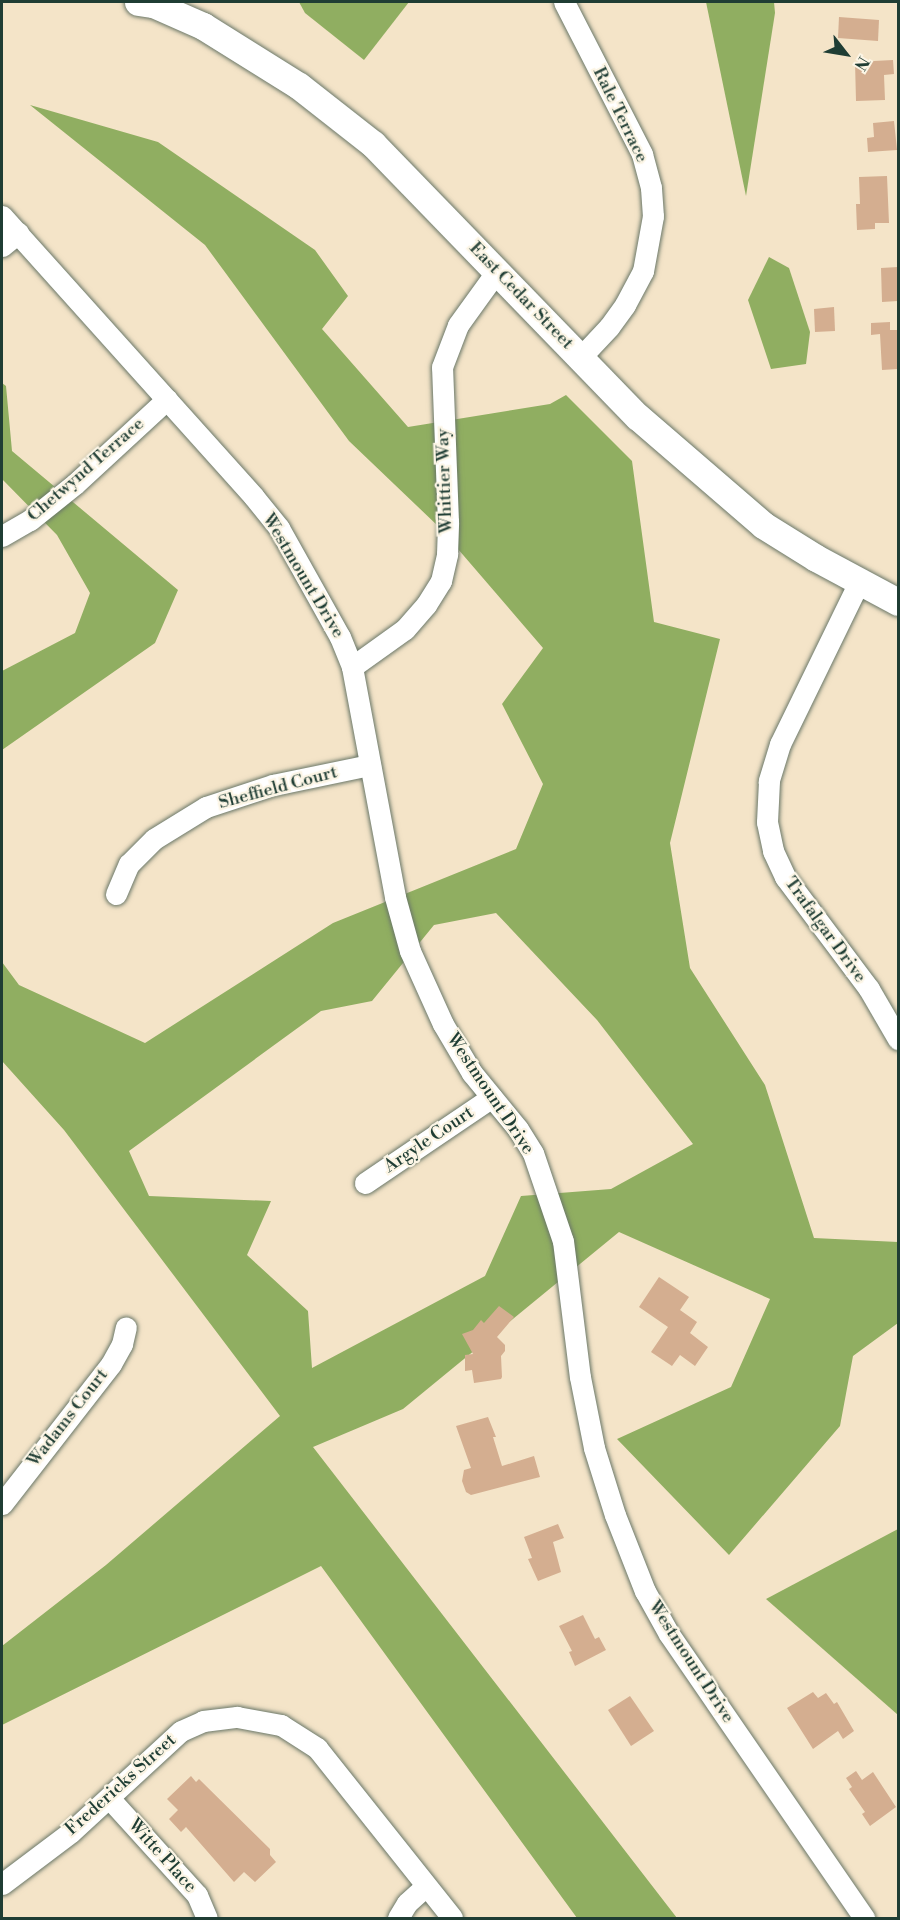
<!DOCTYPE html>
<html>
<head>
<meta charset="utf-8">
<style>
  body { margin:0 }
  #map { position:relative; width:900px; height:1920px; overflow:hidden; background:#f4e4c8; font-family:"Libre Bodoni",serif }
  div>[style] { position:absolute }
  .forest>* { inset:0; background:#90ae61 }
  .building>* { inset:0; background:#d4ae90 }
  .roads { filter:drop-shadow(0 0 2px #6a7768) drop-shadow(0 0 2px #6a7768) }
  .minor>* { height:21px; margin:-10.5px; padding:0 10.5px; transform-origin:10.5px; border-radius:10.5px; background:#fff }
  .major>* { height:27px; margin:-13.5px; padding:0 13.5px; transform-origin:13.5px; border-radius:13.5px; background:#fff }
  span { translate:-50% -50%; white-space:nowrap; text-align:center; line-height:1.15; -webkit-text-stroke:4.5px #fcf5e5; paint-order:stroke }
  .street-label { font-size:18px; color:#1f3d34 }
  .frame { position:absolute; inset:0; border:3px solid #1f3d34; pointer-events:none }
  .north { position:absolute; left:816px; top:24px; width:60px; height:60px; -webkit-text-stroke:4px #fcf5e5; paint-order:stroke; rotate:121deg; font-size:16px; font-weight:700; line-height:24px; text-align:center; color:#1f3d34 }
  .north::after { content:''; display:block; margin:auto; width:21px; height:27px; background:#1f3d34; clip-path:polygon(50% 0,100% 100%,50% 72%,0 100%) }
</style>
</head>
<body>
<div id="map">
  <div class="forest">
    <i style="clip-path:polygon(299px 2px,409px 2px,364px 60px,305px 13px)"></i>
    <i style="clip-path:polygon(706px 2px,774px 2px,775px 13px,746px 196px)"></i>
    <i style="clip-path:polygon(evenodd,30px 105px,158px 142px,315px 250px,348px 296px,322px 329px,408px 427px,550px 404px,566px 395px,632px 461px,654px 622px,720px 639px,670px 843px,690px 968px,765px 1085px,814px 1238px,898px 1242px,898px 1323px,853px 1356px,840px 1426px,729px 1555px,617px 1439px,731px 1387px,770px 1299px,619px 1232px,403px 1409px,313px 1447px,677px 1918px,577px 1918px,321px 1566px,2px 1725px,2px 1646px,106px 1565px,280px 1416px,64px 1130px,2px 1061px,2px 962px,19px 985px,145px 1043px,333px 923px,516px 849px,543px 784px,502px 704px,543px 648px,439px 527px,349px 441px,205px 245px,30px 105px,496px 913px,597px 1020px,693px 1144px,611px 1189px,521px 1196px,485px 1276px,312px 1368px,308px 1311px,247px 1255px,271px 1201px,149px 1196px,129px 1151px,321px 1011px,372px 1001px,434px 925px,496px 913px)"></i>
    <i style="clip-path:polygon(769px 257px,789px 268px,810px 332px,806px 364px,771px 369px,748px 300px)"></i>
    <i style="clip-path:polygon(2px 383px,6px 386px,12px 451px,178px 590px,155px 643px,2px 750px,2px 671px,75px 633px,90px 593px,57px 535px,2px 479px)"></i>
    <i style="clip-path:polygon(898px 1529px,898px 1715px,766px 1599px)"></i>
  </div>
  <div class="building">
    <i style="clip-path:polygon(839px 17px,879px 20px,878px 41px,838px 38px)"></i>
    <i style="clip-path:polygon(893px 60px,894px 74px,884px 75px,885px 100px,856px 101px,855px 62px)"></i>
    <i style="clip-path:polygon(894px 121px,897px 150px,868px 152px,867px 138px,874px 137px,873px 123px)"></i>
    <i style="clip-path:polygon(887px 176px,889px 223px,875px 223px,875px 229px,857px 230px,856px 204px,860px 204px,859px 177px)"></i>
    <i style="clip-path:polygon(898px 267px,898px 301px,882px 302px,881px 268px)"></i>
    <i style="clip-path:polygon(834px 307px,835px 331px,815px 332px,814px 309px)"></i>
    <i style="clip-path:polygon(890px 322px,890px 330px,898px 330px,898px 369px,882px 370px,880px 334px,871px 335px,871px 323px)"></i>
    <i style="clip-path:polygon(659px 1277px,689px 1297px,680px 1310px,697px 1322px,690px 1333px,708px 1347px,695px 1366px,680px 1355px,672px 1366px,651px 1352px,668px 1327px,639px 1307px)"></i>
    <i style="clip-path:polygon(499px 1306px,514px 1317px,497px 1337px,505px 1345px,505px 1351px,501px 1356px,502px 1377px,501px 1379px,474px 1383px,472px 1370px,465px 1371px,465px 1355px,473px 1354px,462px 1334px,473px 1330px,481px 1320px,484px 1323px)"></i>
    <i style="clip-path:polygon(488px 1417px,496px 1437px,493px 1437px,502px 1466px,534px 1456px,540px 1477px,471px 1495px,466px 1492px,462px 1481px,464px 1470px,471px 1468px,456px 1426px)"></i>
    <i style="clip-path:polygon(558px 1524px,564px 1538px,553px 1542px,561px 1572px,538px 1581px,528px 1559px,532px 1558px,524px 1537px)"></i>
    <i style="clip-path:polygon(583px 1615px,595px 1639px,599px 1637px,606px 1650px,575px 1666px,569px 1652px,572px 1651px,559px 1626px)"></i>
    <i style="clip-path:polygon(813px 1692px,818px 1698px,826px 1693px,834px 1704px,837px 1702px,854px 1731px,843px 1739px,838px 1731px,813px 1749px,787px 1708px)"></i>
    <i style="clip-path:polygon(630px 1696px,654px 1731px,631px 1746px,608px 1710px)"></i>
    <i style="clip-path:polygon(856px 1771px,862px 1780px,873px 1772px,896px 1807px,870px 1826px,862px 1814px,865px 1812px,849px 1789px,852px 1787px,846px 1778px)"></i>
    <i style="clip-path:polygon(191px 1776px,196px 1782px,199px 1779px,270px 1849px,270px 1855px,276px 1862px,255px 1882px,244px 1872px,234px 1882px,186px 1827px,181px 1832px,169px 1819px,178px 1810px,167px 1799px)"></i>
  </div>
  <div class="roads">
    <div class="minor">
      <i style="left:564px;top:2px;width:171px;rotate:62.8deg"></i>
      <i style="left:642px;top:154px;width:35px;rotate:75deg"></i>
      <i style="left:651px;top:188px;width:28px;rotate:86deg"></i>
      <i style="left:653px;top:216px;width:56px;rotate:100.3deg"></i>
      <i style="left:643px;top:271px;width:38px;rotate:118deg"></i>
      <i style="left:625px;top:305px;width:27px;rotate:126deg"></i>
      <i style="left:609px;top:327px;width:42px;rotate:133.1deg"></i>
      <i style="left:2px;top:216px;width:377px;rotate:48.1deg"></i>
      <i style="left:254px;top:497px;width:40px;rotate:51deg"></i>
      <i style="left:279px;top:528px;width:125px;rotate:60.8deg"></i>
      <i style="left:340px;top:637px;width:32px;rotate:68deg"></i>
      <i style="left:352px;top:667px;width:234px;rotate:79.4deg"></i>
      <i style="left:395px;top:897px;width:56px;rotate:74.5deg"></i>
      <i style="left:410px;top:951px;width:80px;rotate:65.7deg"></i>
      <i style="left:443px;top:1024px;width:57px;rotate:59.4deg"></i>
      <i style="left:472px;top:1073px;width:72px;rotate:50.6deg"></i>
      <i style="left:518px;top:1129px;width:28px;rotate:58deg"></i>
      <i style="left:533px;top:1153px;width:93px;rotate:71.2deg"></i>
      <i style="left:563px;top:1241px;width:137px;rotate:82.9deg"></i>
      <i style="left:580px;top:1377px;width:72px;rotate:78.8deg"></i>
      <i style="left:594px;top:1448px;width:70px;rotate:72.6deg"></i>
      <i style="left:615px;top:1515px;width:82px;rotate:68.5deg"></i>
      <i style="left:645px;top:1591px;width:49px;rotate:60.8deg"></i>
      <i style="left:669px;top:1634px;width:345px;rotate:55.5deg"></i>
      <i style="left:2px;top:246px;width:21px;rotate:-39deg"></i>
      <i style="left:2px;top:536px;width:32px;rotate:-30deg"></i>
      <i style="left:30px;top:520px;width:58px;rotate:-38.7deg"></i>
      <i style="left:75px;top:484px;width:125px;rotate:-42.7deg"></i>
      <i style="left:859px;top:582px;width:180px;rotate:116deg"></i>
      <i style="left:780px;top:744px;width:39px;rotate:107deg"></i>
      <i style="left:769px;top:781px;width:41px;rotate:92.8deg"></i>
      <i style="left:767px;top:822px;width:30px;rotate:78deg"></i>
      <i style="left:773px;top:851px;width:29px;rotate:65deg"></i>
      <i style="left:785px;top:877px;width:140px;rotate:53.1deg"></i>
      <i style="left:869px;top:989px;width:58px;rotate:59.9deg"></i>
      <i style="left:352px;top:667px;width:65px;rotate:-35.6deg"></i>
      <i style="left:405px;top:629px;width:32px;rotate:-49deg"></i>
      <i style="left:426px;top:605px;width:28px;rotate:-58deg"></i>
      <i style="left:441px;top:581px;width:28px;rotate:-77deg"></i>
      <i style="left:447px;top:554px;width:32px;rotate:-88deg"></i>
      <i style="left:448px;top:522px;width:155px;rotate:-92.2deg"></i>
      <i style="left:442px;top:367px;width:45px;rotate:-69.1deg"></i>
      <i style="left:458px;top:325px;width:67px;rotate:-54.2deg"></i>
      <i style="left:116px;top:894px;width:33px;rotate:-67deg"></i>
      <i style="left:129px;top:864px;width:35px;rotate:-45deg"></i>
      <i style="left:154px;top:839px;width:61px;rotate:-31.6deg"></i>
      <i style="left:206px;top:807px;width:71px;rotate:-18.2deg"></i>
      <i style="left:273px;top:785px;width:99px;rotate:-11.7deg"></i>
      <i style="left:365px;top:1183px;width:153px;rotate:-34.1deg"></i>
      <i style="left:2px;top:1504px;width:177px;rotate:-52.1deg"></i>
      <i style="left:111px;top:1364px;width:23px;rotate:-61deg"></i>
      <i style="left:122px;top:1344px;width:17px;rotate:-77deg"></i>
      <i style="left:109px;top:1798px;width:131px;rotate:47.8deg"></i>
      <i style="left:197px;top:1895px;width:25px;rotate:67deg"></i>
      <i style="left:2px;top:1884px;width:86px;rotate:-37deg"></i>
      <i style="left:71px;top:1832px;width:149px;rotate:-42.6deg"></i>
      <i style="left:181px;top:1731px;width:24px;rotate:-24deg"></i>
      <i style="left:203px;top:1721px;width:34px;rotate:-7deg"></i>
      <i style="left:237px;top:1717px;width:45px;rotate:10.3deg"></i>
      <i style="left:281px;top:1725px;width:43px;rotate:32.6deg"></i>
      <i style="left:317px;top:1748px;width:217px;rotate:51.5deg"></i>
      <i style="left:398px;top:1918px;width:17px;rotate:-59deg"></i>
      <i style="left:407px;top:1903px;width:25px;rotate:-42deg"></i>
    </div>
    <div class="major">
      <i style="left:138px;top:2px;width:15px;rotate:8deg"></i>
      <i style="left:153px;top:4px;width:55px;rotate:23.7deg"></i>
      <i style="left:203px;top:26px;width:113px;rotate:32deg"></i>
      <i style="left:299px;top:86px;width:94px;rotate:38.1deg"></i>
      <i style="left:373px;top:144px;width:380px;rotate:45.9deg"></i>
      <i style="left:638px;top:417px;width:165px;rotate:40.8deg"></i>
      <i style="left:763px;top:525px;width:62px;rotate:31.9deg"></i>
      <i style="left:816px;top:558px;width:93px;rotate:28.2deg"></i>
    </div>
  </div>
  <div class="street-label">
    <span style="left:620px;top:115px;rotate:64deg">Rale Terrace</span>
    <span style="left:521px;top:296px;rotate:46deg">East Cedar Street</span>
    <span style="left:86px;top:470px;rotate:-41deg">Chetwynd Terrace</span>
    <span style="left:445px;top:481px;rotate:-92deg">Whittier Way</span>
    <span style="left:303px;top:576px;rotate:59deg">Westmount Drive</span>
    <span style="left:278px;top:788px;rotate:-15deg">Sheffield Court</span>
    <span style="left:825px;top:930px;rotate:54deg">Trafalgar Drive</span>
    <span style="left:490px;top:1094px;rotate:56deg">Westmount Drive</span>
    <span style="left:429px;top:1140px;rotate:-34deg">Argyle Court</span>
    <span style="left:68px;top:1418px;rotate:-52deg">Wadams Court</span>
    <span style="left:691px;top:1662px;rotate:57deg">Westmount Drive</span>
    <span style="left:121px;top:1785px;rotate:-42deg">Fredericks Street</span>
    <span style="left:162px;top:1856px;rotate:48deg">Witte Place</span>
  </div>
  <div class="frame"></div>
  <div class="north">N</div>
</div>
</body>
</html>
